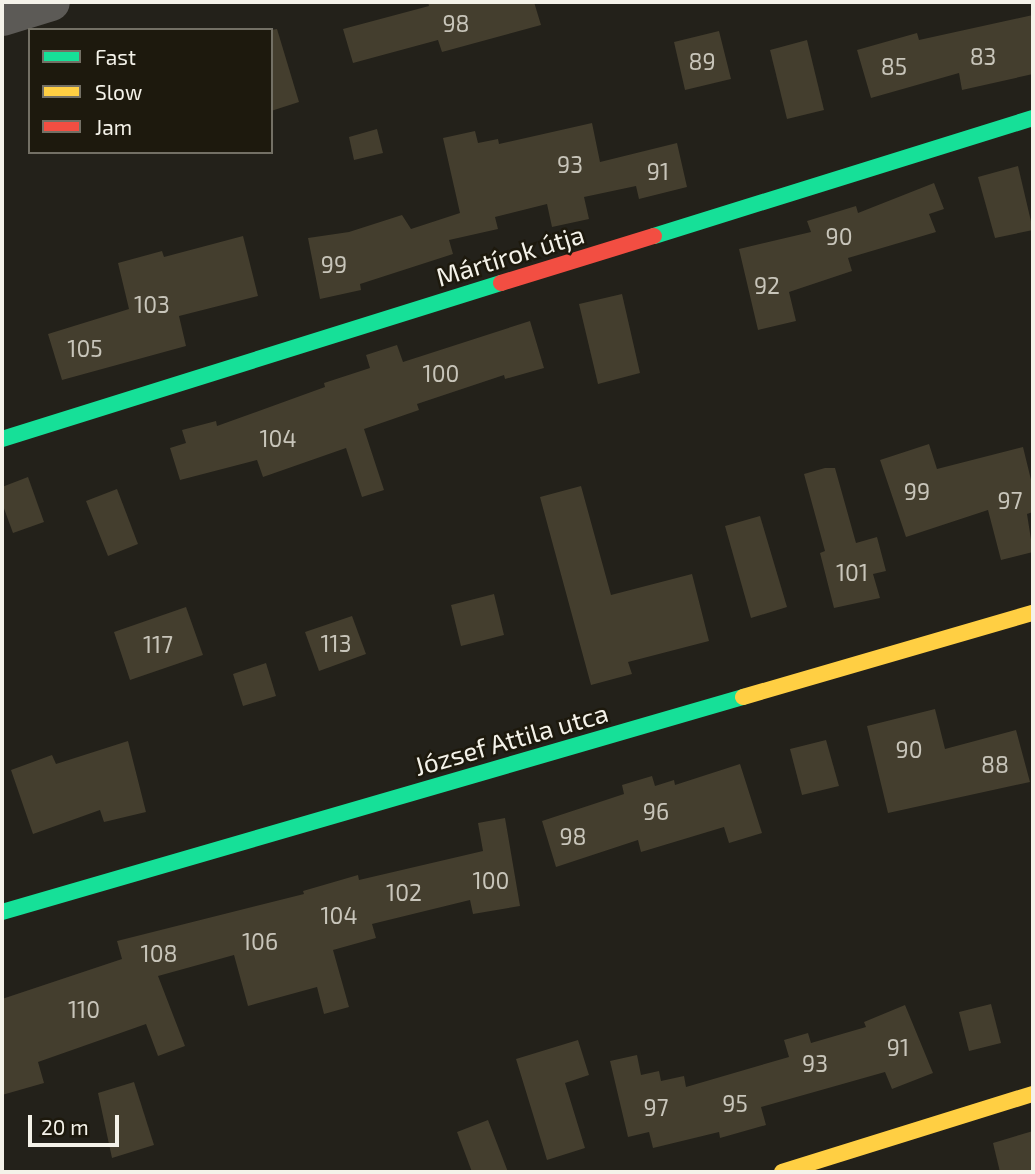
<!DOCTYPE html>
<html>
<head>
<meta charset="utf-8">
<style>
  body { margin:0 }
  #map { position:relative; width:1035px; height:1174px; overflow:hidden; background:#23211a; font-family:"Exo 2",sans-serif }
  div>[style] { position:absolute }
  .building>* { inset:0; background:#443e2e }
  .street>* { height:37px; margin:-18.5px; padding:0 18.5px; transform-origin:18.5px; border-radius:18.5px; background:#5c5a56 }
  .fast>* { height:16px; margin:-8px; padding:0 8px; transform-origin:8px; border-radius:8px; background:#16e098 }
  .slow>* { height:16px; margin:-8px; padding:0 8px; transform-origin:8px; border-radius:8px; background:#ffcf43 }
  .jam>* { height:16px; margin:-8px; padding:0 8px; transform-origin:8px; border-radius:8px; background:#f24e42 }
  span { translate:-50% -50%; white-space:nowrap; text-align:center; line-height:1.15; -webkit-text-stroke:5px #1d190d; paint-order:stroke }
  .number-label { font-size:23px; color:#c8c5ba }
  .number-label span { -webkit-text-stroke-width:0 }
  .street-label { font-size:26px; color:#f4f2e9 }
  .frame { position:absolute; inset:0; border:4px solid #f4f2e9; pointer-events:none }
  .legend { position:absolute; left:28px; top:28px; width:245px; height:126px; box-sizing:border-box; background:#1d190d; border:2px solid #737065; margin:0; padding:9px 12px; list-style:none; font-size:21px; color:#f4f2e9 }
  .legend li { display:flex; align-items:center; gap:14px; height:35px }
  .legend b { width:35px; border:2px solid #737065 }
  .scale { position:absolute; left:28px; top:1115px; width:91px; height:32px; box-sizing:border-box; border:4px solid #f4f2e9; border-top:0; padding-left:9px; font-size:21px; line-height:24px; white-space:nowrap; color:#f4f2e9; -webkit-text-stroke:5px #1d190d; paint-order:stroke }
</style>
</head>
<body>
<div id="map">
  <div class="building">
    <i style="clip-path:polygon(428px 2px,534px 2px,541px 25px,442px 52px,438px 40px,353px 63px,343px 29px,429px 6px)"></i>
    <i style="clip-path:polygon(1033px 15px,1033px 74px,962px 90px,959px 73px,871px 98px,857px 50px,917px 33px,919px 40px)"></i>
    <i style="clip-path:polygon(277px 29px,299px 102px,271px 111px,271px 30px)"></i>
    <i style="clip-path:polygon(719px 31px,731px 79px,685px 90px,674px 42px)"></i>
    <i style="clip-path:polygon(807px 40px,824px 110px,787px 119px,770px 50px)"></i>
    <i style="clip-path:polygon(592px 123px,600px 162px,677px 143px,687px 187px,639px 199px,636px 186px,584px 197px,589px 219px,552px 227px,547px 204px,495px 217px,498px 229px,449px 240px,453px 254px,360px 284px,361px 290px,320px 299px,308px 238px,349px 232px,402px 215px,411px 229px,460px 213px,443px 138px,475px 131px,478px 143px,498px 139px,499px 144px)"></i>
    <i style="clip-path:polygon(377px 129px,383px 153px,354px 160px,349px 137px)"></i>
    <i style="clip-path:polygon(1018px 166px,1033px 230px,995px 238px,978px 177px)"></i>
    <i style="clip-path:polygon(934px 183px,944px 209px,929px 214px,936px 232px,848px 258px,852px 271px,789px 292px,796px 321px,758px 330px,739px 249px,811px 232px,807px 221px,856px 206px,858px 213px)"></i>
    <i style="clip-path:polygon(243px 236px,258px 296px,179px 316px,186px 346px,62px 380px,48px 334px,129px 309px,118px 263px,162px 251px,164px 257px)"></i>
    <i style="clip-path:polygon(622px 294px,640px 373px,598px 384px,579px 304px)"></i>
    <i style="clip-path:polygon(530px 321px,544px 368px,505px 379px,504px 375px,417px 404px,419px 410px,364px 429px,384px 490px,362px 497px,346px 448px,263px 477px,257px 460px,180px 480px,170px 448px,186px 443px,182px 430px,216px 421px,217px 426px,325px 387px,324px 383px,370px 368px,366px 355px,397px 345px,403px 362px)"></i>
    <i style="clip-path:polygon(929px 444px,937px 469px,1023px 447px,1033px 488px,1033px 512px,1027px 514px,1033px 552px,1001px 560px,988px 510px,906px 537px,880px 460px)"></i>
    <i style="clip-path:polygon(825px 468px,835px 468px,856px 543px,877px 537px,886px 571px,873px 574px,880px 598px,834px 608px,820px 553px,825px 551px,804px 474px)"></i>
    <i style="clip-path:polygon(28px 477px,44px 522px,13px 533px,2px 503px,2px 487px)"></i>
    <i style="clip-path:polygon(581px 486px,611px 595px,692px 574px,709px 641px,628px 662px,632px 674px,591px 685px,540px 497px)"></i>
    <i style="clip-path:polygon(117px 489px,138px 544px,108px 556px,86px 501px)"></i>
    <i style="clip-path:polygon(760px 516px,787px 607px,751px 618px,725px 526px)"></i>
    <i style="clip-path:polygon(494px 594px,504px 635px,461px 646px,451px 605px)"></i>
    <i style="clip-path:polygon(186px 607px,203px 655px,130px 680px,114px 632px)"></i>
    <i style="clip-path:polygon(352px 616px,366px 654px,319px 671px,305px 632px)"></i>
    <i style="clip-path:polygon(266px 663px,276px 696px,243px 706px,233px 674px)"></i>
    <i style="clip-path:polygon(935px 709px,945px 749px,1016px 730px,1030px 782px,888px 813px,867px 726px)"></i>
    <i style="clip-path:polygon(826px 740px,839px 786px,802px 795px,790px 749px)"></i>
    <i style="clip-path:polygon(128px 741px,146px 812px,104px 822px,100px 810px,33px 834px,11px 770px,52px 755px,56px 764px)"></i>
    <i style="clip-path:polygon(740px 764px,762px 833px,729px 843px,724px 827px,641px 852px,638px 840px,556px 867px,542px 821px,624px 794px,622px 785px,652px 776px,655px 786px,674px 780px,675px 785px)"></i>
    <i style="clip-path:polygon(505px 818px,520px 906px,473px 914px,470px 900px,372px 924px,376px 938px,333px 950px,349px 1007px,324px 1014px,317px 987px,248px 1006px,234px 955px,158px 976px,185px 1046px,158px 1056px,146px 1024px,38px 1062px,44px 1083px,2px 1095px,2px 999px,122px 959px,117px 941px,304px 894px,303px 891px,358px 875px,359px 880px,483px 851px,478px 823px)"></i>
    <i style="clip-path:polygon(991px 1004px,1001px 1043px,969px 1051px,959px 1012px)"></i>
    <i style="clip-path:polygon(905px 1005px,933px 1073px,892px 1089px,885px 1072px,761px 1107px,766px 1125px,720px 1138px,719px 1132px,653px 1148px,649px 1132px,628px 1137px,610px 1061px,637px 1055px,641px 1075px,659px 1071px,661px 1081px,684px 1076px,686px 1087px,789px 1057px,784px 1040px,808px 1033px,811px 1043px,866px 1027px,864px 1022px)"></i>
    <i style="clip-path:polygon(578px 1040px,589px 1075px,565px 1083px,585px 1148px,547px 1160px,516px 1059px)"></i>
    <i style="clip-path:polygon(134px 1082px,154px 1145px,112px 1158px,98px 1093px)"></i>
    <i style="clip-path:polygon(488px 1120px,508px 1172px,472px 1172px,457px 1132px)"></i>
    <i style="clip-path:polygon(1033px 1131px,1033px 1172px,1000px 1172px,993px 1143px)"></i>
  </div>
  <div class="street">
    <i style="left:2px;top:17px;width:51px;rotate:-17deg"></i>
  </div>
  <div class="fast">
    <i style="left:654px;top:236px;width:397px;rotate:-17.3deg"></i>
    <i style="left:2px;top:439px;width:523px;rotate:-17.36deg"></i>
    <i style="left:2px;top:912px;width:772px;rotate:-16.18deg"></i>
  </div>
  <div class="slow">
    <i style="left:743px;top:697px;width:302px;rotate:-16.2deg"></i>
    <i style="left:782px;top:1172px;width:263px;rotate:-17.3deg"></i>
  </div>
  <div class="jam">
    <i style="left:501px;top:283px;width:160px;rotate:-17.1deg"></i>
  </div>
  <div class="number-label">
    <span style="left:456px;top:23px">98</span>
    <span style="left:983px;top:56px">83</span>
    <span style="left:702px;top:61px">89</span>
    <span style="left:894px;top:66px">85</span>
    <span style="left:570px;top:164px">93</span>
    <span style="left:658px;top:171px">91</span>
    <span style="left:839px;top:236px">90</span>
    <span style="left:334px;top:264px">99</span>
    <span style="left:767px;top:285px">92</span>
    <span style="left:152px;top:304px">103</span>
    <span style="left:85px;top:348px">105</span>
    <span style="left:441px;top:373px">100</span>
    <span style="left:278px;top:438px">104</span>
    <span style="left:917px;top:491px">99</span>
    <span style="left:1010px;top:500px">97</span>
    <span style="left:852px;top:572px">101</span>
    <span style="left:336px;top:643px">113</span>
    <span style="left:158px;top:644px">117</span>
    <span style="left:909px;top:749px">90</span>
    <span style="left:995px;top:764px">88</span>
    <span style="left:656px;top:811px">96</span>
    <span style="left:573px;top:836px">98</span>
    <span style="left:491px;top:880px">100</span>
    <span style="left:404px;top:892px">102</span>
    <span style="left:339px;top:915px">104</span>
    <span style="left:260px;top:941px">106</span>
    <span style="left:159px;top:953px">108</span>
    <span style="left:84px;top:1009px">110</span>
    <span style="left:898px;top:1047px">91</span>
    <span style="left:815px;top:1063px">93</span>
    <span style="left:735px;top:1103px">95</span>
    <span style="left:656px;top:1107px">97</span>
  </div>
  <div class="street-label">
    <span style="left:510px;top:255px;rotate:-17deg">Mártírok útja</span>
    <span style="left:511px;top:739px;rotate:-16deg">József Attila utca</span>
  </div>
  <div class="frame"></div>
  <ul class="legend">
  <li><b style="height:9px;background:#16e098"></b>Fast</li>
  <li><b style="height:9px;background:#ffcf43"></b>Slow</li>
  <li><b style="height:9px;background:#f24e42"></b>Jam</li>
  </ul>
  <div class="scale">20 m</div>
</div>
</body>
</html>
